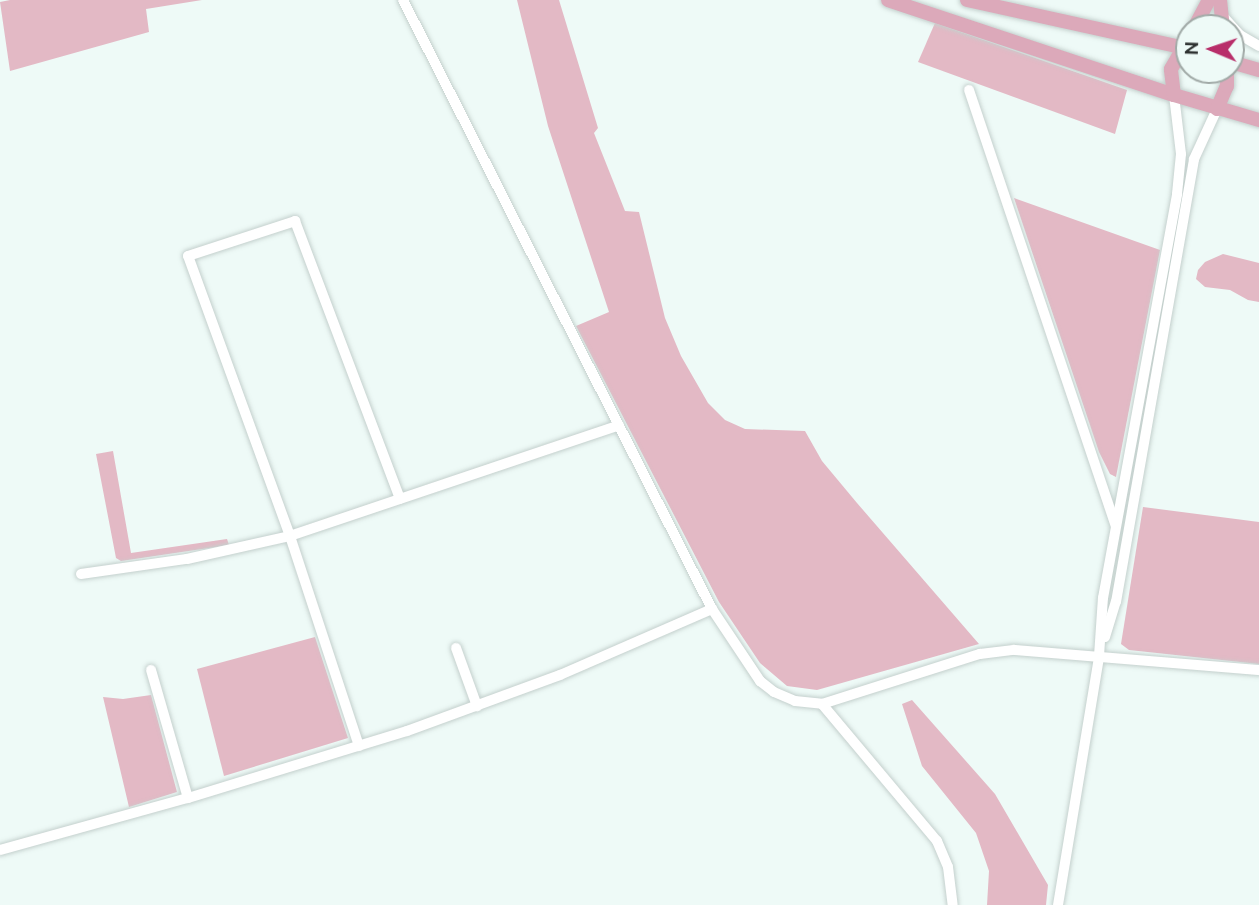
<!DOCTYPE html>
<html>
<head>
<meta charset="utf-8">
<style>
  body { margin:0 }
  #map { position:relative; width:1259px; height:905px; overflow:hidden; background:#eefaf7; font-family:Ubuntu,sans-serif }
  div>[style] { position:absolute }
  .green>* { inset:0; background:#e3b9c5 }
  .roads { filter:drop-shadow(0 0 2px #c4d0cd) drop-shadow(0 0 2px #c4d0cd) }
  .minor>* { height:10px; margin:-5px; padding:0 5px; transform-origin:5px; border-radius:5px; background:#fff }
  .major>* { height:14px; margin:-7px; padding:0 7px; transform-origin:7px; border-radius:7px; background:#dca9ba }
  span { translate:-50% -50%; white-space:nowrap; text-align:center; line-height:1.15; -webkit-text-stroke:6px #eefaf7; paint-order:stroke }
  .north { position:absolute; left:1175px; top:14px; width:70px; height:70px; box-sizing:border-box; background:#eefaf7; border:2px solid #a1aaa7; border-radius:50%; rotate:272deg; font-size:19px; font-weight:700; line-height:28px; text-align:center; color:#2d3130 }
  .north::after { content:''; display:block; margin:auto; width:24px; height:32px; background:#b82e6a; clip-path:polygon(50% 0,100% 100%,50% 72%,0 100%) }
</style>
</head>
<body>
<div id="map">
  <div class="green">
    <i style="clip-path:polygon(10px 0,202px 0,146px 9px,149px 32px,10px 71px,0 2px)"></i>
    <i style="clip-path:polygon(517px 0,559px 0,598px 128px,594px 133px,625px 211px,639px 212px,665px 318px,681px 356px,708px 403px,725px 420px,745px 429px,805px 431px,822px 461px,857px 503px,979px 644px,817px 690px,787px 686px,760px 663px,719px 602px,576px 326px,609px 312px,548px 126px)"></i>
    <i style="clip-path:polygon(935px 23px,1127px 90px,1115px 134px,918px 62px)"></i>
    <i style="clip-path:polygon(1014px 198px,1160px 250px,1116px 477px,1110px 474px,1099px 452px)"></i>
    <i style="clip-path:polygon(1223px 254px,1259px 263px,1259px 302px,1248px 300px,1230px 290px,1205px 287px,1196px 279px,1198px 270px,1205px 262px)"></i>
    <i style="clip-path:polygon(113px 451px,131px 553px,227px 539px,229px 545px,121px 561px,116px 558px,96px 454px)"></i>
    <i style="clip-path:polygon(1143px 507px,1259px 522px,1259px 664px,1129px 650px,1121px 644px)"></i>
    <i style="clip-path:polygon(315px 637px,348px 738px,224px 776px,197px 669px)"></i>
    <i style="clip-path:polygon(151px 695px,177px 792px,129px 807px,103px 697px,123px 699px)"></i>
    <i style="clip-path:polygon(912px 700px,995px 794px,1048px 885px,1046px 905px,987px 905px,989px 871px,976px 833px,922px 766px,902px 704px)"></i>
  </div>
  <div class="roads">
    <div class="minor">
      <i style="left:403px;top:0;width:683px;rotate:63.1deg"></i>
      <i style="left:712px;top:609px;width:87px;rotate:56.3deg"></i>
      <i style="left:760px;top:681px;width:18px;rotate:38deg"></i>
      <i style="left:774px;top:692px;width:23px;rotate:23deg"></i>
      <i style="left:795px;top:701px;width:27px;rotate:6deg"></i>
      <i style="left:822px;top:704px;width:166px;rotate:-17.6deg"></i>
      <i style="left:980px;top:654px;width:34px;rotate:-7deg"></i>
      <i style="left:1014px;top:650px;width:246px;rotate:4.7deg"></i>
      <i style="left:1221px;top:14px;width:28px;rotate:48deg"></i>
      <i style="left:1240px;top:35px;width:22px;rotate:30deg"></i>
      <i style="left:969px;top:90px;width:459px;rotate:71.4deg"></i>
      <i style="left:81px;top:574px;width:107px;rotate:-8.1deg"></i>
      <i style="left:187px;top:559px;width:106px;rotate:-12.6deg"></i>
      <i style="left:290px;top:536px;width:347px;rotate:-18.6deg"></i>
      <i style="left:1105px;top:637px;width:37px;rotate:-73deg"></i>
      <i style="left:1116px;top:602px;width:450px;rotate:-80deg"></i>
      <i style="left:1194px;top:159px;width:55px;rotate:-65.3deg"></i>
      <i style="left:456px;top:648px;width:62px;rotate:70.1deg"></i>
      <i style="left:151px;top:670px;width:133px;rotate:73.9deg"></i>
      <i style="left:822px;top:704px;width:179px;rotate:50deg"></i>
      <i style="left:937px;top:841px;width:28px;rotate:67deg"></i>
      <i style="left:948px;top:867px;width:38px;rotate:83deg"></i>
      <i style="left:359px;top:746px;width:221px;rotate:-108.2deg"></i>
      <i style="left:290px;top:536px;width:298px;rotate:-110deg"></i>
      <i style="left:188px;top:256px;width:113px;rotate:-18.1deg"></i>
      <i style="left:295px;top:221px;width:297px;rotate:69.3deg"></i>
      <i style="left:0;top:850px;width:195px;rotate:-15.5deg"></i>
      <i style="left:188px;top:798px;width:229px;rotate:-17deg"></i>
      <i style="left:407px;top:731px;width:163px;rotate:-20.1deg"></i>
      <i style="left:560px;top:675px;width:166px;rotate:-23.5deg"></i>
      <i style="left:1058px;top:905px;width:252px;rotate:-80.6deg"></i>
      <i style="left:1099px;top:656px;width:58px;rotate:-86.1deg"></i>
      <i style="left:1103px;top:598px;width:411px;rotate:-79.6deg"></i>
      <i style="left:1177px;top:194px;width:40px;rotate:-84.3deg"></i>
      <i style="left:1181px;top:154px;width:59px;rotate:-96.8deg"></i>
    </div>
    <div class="major">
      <i style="left:888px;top:0;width:301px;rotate:18.4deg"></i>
      <i style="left:1174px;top:95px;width:89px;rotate:16.4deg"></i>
      <i style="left:967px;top:0;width:227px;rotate:12.4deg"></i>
      <i style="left:1220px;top:0;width:28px;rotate:84deg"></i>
      <i style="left:1194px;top:28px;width:32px;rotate:-62deg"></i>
      <i style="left:1231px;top:62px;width:29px;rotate:16deg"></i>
      <i style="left:1174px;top:95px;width:26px;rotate:-97deg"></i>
      <i style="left:1171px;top:69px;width:36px;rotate:-60deg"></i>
      <i style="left:1217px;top:109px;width:25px;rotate:-67deg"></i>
      <i style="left:1227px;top:86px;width:16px;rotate:-90deg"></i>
    </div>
  </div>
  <div class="north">N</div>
</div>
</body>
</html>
